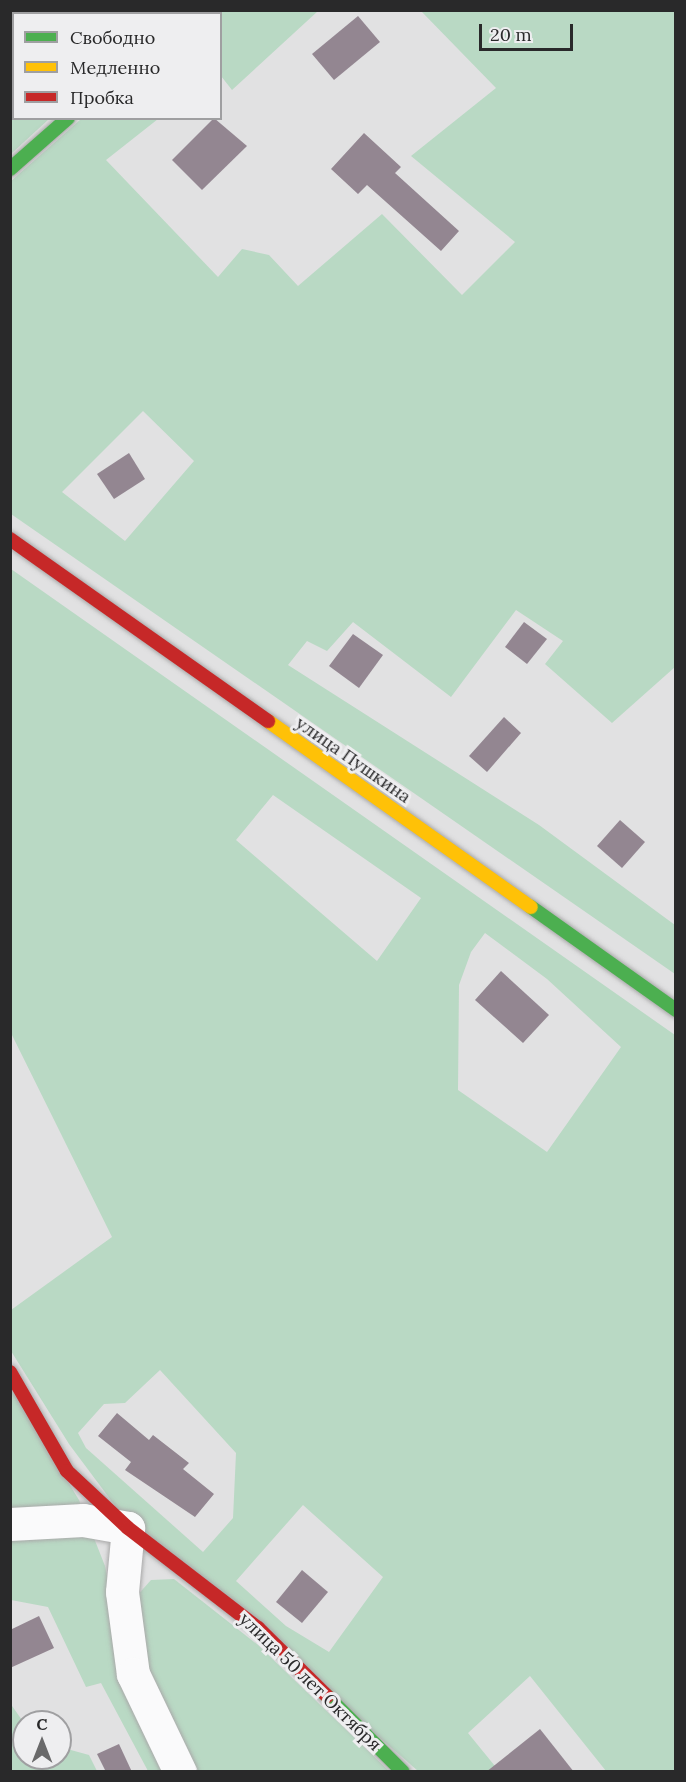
<!DOCTYPE html>
<html>
<head>
<meta charset="utf-8">
<style>
  body { margin:0 }
  #map { position:relative; width:686px; height:1782px; overflow:hidden; background:#e1e1e2; font-family:Lora,serif }
  div>[style] { position:absolute }
  .green>* { inset:0; background:#b9d9c4 }
  .building>* { inset:0; background:#938691 }
  .roads { filter:drop-shadow(0 0 2px #a9a9a9) drop-shadow(0 0 2px #a9a9a9) }
  .street>* { height:33px; margin:-16.5px; padding:0 16.5px; transform-origin:16.5px; border-radius:16.5px; background:#fafafb }
  .fast>* { height:14px; margin:-7px; padding:0 7px; transform-origin:7px; border-radius:7px; background:#4caf50 }
  .slow>* { height:14px; margin:-7px; padding:0 7px; transform-origin:7px; border-radius:7px; background:#ffc107 }
  .jam>* { height:14px; margin:-7px; padding:0 7px; transform-origin:7px; border-radius:7px; background:#c62828 }
  span { translate:-50% -50%; white-space:nowrap; text-align:center; line-height:1.15; -webkit-text-stroke:6px #eeeef0; paint-order:stroke }
  .street-label { font-size:18px; color:#29292a }
  .frame { position:absolute; inset:0; border:12px solid #29292a; pointer-events:none }
  .legend { position:absolute; left:12px; top:12px; width:210px; height:108px; box-sizing:border-box; background:#eeeef0; border:2px solid #9f9fa1; margin:0; padding:8px 10px; list-style:none; font-size:18px; color:#29292a }
  .legend li { display:flex; align-items:center; gap:12px; height:30px }
  .legend b { width:30px; border:2px solid #9f9fa1 }
  .north { position:absolute; left:12px; top:1710px; width:60px; height:60px; box-sizing:border-box; background:#eeeef0; border:2px solid #9f9fa1; border-radius:50%; rotate:0deg; font-size:16px; font-weight:700; line-height:24px; text-align:center; color:#29292a }
  .north::after { content:''; display:block; margin:auto; width:21px; height:27px; background:#69696a; clip-path:polygon(50% 0,100% 100%,50% 72%,0 100%) }
  .scale { position:absolute; left:479px; top:24px; width:94px; height:27px; box-sizing:border-box; border:3px solid #29292a; border-top:0; padding-left:8px; font-size:18px; line-height:21px; white-space:nowrap; color:#29292a; -webkit-text-stroke:4px #eeeef0; paint-order:stroke }
</style>
</head>
<body>
<div id="map">
  <div class="green">
    <i style="clip-path:polygon(201px 10px,318px 11px,232px 90px,221px 76px,220px 14px,198px 14px)"></i>
    <i style="clip-path:polygon(41px 11px,171px 11px,168px 14px)"></i>
    <i style="clip-path:polygon(evenodd,421px 11px,675px 11px,675px 667px,612px 723px,545px 664px,563px 641px,516px 610px,451px 697px,353px 622px,327px 651px,307px 641px,288px 665px,539px 825px,675px 925px,675px 974px,11px 514px,10px 182px,81px 119px,158px 119px,106px 160px,218px 277px,242px 249px,269px 255px,298px 286px,382px 214px,462px 295px,515px 242px,411px 156px,496px 88px,421px 11px,143px 411px,194px 461px,125px 541px,62px 492px,143px 411px)"></i>
    <i style="clip-path:polygon(13px 90px,14px 118px,49px 119px,11px 154px)"></i>
    <i style="clip-path:polygon(evenodd,11px 569px,675px 1035px,675px 1771px,606px 1771px,530px 1676px,468px 1733px,499px 1771px,418px 1771px,116px 1507px,69px 1444px,11px 1351px,11px 1310px,112px 1237px,11px 1033px,11px 569px,273px 795px,421px 898px,377px 961px,236px 840px,273px 795px,11px 569px,485px 933px,547px 979px,621px 1047px,547px 1152px,458px 1090px,459px 985px,471px 952px,485px 933px,11px 569px,160px 1370px,236px 1453px,233px 1518px,203px 1552px,86px 1448px,78px 1433px,104px 1404px,125px 1403px,160px 1370px,11px 569px,303px 1505px,383px 1577px,329px 1652px,286px 1626px,236px 1581px,303px 1505px)"></i>
    <i style="clip-path:polygon(10px 1387px,79px 1500px,105px 1566px,130px 1685px,169px 1771px,148px 1771px,101px 1683px,86px 1687px,48px 1607px,11px 1600px)"></i>
    <i style="clip-path:polygon(174px 1579px,258px 1645px,389px 1771px,189px 1771px,146px 1675px,135px 1598px,151px 1580px)"></i>
    <i style="clip-path:polygon(10px 1703px,24px 1723px,24px 1758px,60px 1758px,60px 1747px,89px 1755px,97px 1771px,11px 1771px)"></i>
  </div>
  <div class="building">
    <i style="clip-path:polygon(358px 16px,380px 42px,334px 80px,312px 54px)"></i>
    <i style="clip-path:polygon(214px 118px,247px 146px,202px 190px,172px 160px)"></i>
    <i style="clip-path:polygon(364px 133px,401px 167px,395px 173px,459px 231px,441px 251px,367px 185px,358px 194px,331px 169px)"></i>
    <i style="clip-path:polygon(129px 453px,145px 479px,114px 499px,97px 474px)"></i>
    <i style="clip-path:polygon(524px 622px,547px 639px,527px 664px,505px 647px)"></i>
    <i style="clip-path:polygon(353px 634px,383px 655px,359px 688px,329px 666px)"></i>
    <i style="clip-path:polygon(504px 717px,521px 733px,487px 772px,469px 756px)"></i>
    <i style="clip-path:polygon(620px 820px,645px 842px,622px 868px,597px 846px)"></i>
    <i style="clip-path:polygon(501px 971px,549px 1015px,523px 1043px,475px 1000px)"></i>
    <i style="clip-path:polygon(117px 1413px,149px 1440px,153px 1435px,189px 1463px,183px 1469px,214px 1494px,195px 1517px,125px 1470px,131px 1462px,98px 1436px)"></i>
    <i style="clip-path:polygon(302px 1570px,328px 1592px,302px 1623px,276px 1602px)"></i>
    <i style="clip-path:polygon(39px 1616px,54px 1648px,10px 1668px,10px 1630px)"></i>
    <i style="clip-path:polygon(540px 1729px,574px 1772px,486px 1772px)"></i>
    <i style="clip-path:polygon(119px 1744px,132px 1772px,106px 1772px,97px 1754px)"></i>
  </div>
  <div class="roads">
    <div class="street">
      <i style="left:186px;top:14px;width:5px;rotate:-53deg"></i>
      <i style="left:10px;top:1524px;width:73px;rotate:-3.1deg"></i>
      <i style="left:83px;top:1520px;width:46px;rotate:10.1deg"></i>
      <i style="left:128px;top:1528px;width:64px;rotate:95.4deg"></i>
      <i style="left:122px;top:1592px;width:83px;rotate:82.4deg"></i>
      <i style="left:133px;top:1674px;width:109px;rotate:64.4deg"></i>
    </div>
    <div class="fast">
      <i style="left:10px;top:169px;width:77px;rotate:-41.3deg"></i>
      <i style="left:531px;top:907px;width:178px;rotate:35.4deg"></i>
      <i style="left:327px;top:1696px;width:107px;rotate:45deg"></i>
    </div>
    <div class="slow">
      <i style="left:268px;top:721px;width:322px;rotate:35.3deg"></i>
    </div>
    <div class="jam">
      <i style="left:10px;top:539px;width:316px;rotate:35.2deg"></i>
      <i style="left:10px;top:1372px;width:114px;rotate:60.1deg"></i>
      <i style="left:67px;top:1471px;width:83px;rotate:43.1deg"></i>
      <i style="left:128px;top:1528px;width:164px;rotate:37.6deg"></i>
      <i style="left:258px;top:1628px;width:97px;rotate:44.6deg"></i>
    </div>
  </div>
  <div class="street-label">
    <span style="left:353px;top:760px;rotate:35deg">улица Пушкина</span>
    <span style="left:310px;top:1682px;rotate:44deg">улица 50 лет Октября</span>
  </div>
  <div class="frame"></div>
  <ul class="legend">
  <li><b style="height:8px;background:#4caf50"></b>Свободно</li>
  <li><b style="height:8px;background:#ffc107"></b>Медленно</li>
  <li><b style="height:8px;background:#c62828"></b>Пробка</li>
  </ul>
  <div class="north">С</div>
  <div class="scale">20 m</div>
</div>
</body>
</html>
